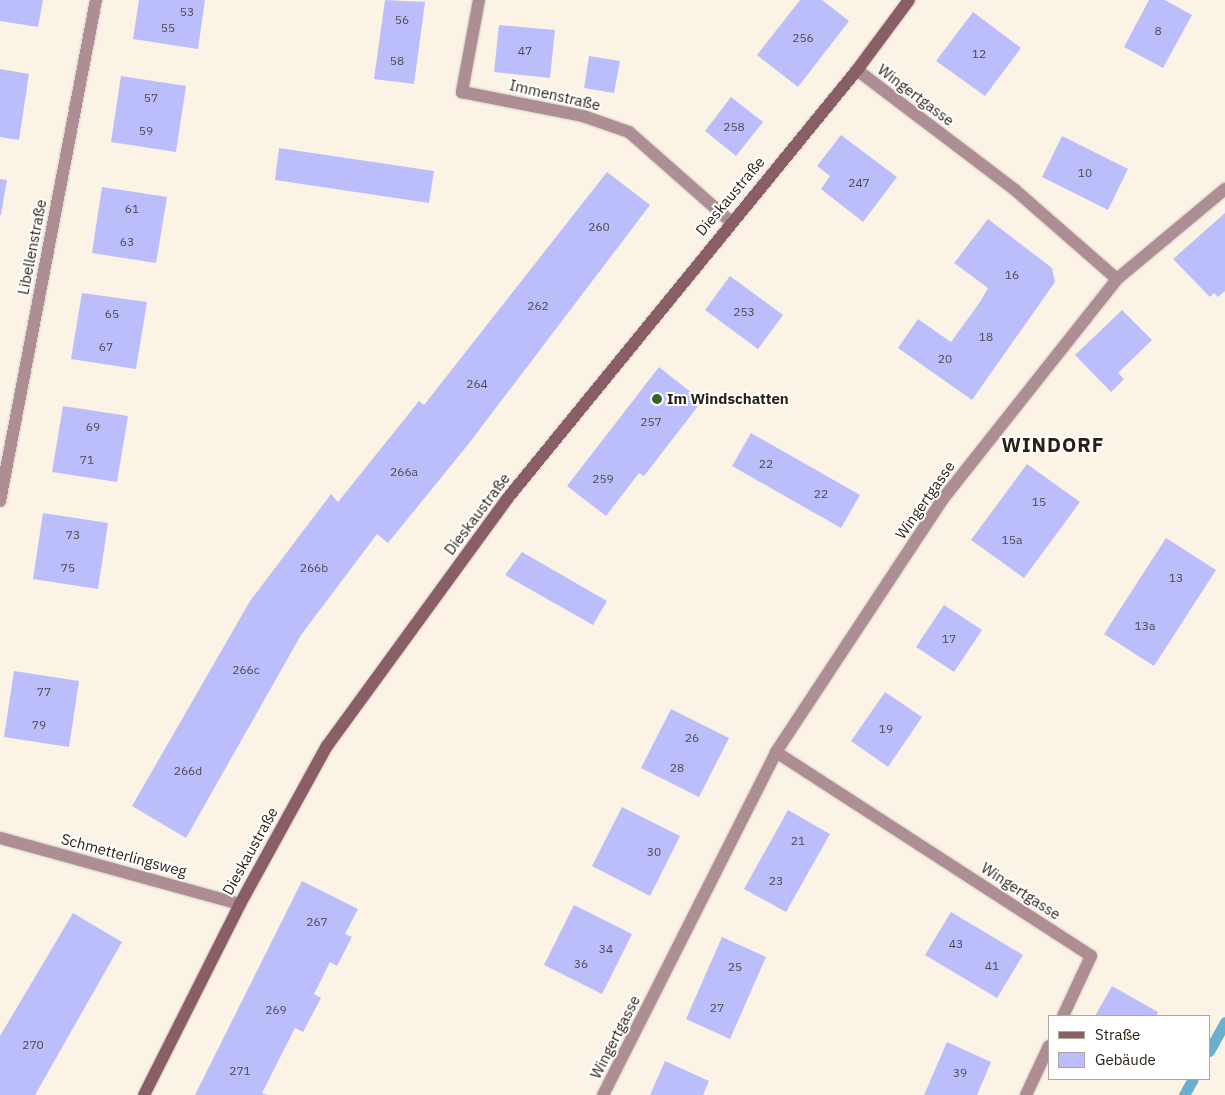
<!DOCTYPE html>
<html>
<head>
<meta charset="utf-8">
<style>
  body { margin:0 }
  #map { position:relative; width:1225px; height:1095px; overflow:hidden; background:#fcf3e7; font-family:"IBM Plex Sans",sans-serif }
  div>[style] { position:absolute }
  .stream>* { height:11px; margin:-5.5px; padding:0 5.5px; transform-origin:5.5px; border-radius:5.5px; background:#6aaed0 }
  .building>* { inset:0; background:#bcbefb }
  .roads { filter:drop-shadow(0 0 1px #d6cdc1) drop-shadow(0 0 1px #d6cdc1) }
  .minor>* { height:12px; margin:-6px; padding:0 6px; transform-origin:6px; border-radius:6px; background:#ad8e94 }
  .secondary>* { height:12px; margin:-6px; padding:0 6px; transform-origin:6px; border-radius:6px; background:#895e67 }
  .dots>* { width:14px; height:14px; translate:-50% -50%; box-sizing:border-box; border:2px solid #fff; border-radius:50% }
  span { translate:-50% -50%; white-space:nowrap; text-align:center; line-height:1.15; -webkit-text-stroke:4px #fff; paint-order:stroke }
  .number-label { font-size:12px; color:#4e484e }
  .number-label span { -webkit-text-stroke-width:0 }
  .street-label { font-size:15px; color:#2a2115 }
  .poi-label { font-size:15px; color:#2a2115; font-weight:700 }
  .left { translate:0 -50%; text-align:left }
  .district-label { font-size:20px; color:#2a2115; font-weight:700; letter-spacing:1px }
  .legend { position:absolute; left:1048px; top:1015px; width:162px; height:65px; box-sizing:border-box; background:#fff; border:1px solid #aaa6a1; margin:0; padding:6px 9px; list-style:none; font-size:15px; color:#2a2115 }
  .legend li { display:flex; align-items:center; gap:10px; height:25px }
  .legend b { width:25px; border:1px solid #aaa6a1 }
</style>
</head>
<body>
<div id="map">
  <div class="stream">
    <i style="left:1209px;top:1051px;width:33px;rotate:-61deg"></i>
    <i style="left:1184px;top:1095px;width:18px;rotate:-61deg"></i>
  </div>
  <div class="building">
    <i style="clip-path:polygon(0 0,43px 0,38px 27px,0 21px)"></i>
    <i style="clip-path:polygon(139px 0,205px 0,198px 49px,133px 39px)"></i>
    <i style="clip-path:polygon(385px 0,425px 2px,414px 84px,374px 79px)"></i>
    <i style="clip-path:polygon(800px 0,822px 0,849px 21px,798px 87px,757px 55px)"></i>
    <i style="clip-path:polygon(1149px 0,1165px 0,1192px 15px,1163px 68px,1124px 47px)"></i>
    <i style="clip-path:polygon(973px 12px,1021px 48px,985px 96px,936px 61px)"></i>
    <i style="clip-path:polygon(499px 25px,555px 30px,550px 78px,494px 72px)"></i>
    <i style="clip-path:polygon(589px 56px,620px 61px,614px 93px,584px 88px)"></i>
    <i style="clip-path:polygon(0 69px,29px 74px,19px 140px,0 137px)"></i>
    <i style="clip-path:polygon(121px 76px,186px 86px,176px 152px,111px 142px)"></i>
    <i style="clip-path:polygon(731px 97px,763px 122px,736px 156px,705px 131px)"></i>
    <i style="clip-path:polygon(841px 135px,897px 177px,863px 222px,821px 189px,830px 176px,817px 166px)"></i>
    <i style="clip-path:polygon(1062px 136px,1128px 169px,1108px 210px,1042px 177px)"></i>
    <i style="clip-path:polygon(279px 148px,434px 171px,429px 203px,275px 180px)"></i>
    <i style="clip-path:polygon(607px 172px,650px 205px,470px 442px,388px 543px,377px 534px,301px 635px,186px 838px,132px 806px,250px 601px,331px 494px,338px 502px,419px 401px,424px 405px)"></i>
    <i style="clip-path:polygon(0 179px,7px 180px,1px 215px,0 215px)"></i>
    <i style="clip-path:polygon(102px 187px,167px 197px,156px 263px,92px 253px)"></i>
    <i style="clip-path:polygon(1225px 213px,1225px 291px,1218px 297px,1214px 293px,1210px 297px,1173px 259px)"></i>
    <i style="clip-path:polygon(988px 219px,1052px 268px,1055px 282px,972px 400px,898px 348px,918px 319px,951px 342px,980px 302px,988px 288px,954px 263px)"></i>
    <i style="clip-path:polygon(730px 276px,783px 315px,758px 349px,705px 310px)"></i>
    <i style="clip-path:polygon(82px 293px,147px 302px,136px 369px,71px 359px)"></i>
    <i style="clip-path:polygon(1122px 310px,1152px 340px,1118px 373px,1124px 379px,1111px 392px,1075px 355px)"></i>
    <i style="clip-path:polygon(659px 367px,702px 401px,644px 476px,639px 473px,606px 516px,567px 486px)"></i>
    <i style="clip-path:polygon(63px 406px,128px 416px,117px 482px,52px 472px)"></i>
    <i style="clip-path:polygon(751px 433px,860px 495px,841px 528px,732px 466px)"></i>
    <i style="clip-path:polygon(1027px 464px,1080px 502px,1024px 578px,971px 540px)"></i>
    <i style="clip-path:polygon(43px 513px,108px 523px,98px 589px,33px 579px)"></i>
    <i style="clip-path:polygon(1166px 538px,1216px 570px,1154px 666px,1104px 634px)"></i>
    <i style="clip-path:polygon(522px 552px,607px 601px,593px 625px,505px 575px)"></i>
    <i style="clip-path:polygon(944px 605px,982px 630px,954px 672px,916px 647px)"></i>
    <i style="clip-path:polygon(14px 671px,79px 681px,69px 747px,4px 737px)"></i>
    <i style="clip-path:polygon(885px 692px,922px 717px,888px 767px,851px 741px)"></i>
    <i style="clip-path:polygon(671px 709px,729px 738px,699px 797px,641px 768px)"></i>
    <i style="clip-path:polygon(622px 807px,680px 836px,650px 896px,592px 866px)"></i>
    <i style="clip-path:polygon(788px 810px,830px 834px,786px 912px,744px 889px)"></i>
    <i style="clip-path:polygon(302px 881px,358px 909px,345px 934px,352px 937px,337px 966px,330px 962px,314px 994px,321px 998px,303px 1032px,295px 1028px,262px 1093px,268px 1095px,195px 1095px)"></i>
    <i style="clip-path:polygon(574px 905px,632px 934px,602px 994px,544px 965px)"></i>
    <i style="clip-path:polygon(951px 912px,1023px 955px,997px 998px,925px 955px)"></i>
    <i style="clip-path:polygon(73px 913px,122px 942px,35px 1095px,0 1095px,0 1036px)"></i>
    <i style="clip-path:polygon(722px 937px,766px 957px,730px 1039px,686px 1019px)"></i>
    <i style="clip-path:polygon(1112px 986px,1158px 1012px,1156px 1016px,1095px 1016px)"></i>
    <i style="clip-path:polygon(947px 1042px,991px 1062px,977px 1095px,924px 1095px)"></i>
    <i style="clip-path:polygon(665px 1061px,709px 1081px,703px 1095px,650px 1095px)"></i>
  </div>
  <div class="roads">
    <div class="minor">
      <i style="left:479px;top:0;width:94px;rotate:100.5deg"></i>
      <i style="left:462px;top:92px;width:123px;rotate:11.2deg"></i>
      <i style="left:583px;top:116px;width:49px;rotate:19.2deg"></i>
      <i style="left:629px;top:132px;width:135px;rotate:41.4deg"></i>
      <i style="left:857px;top:70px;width:198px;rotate:37.2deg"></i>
      <i style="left:1015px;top:190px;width:135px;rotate:41.1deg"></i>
      <i style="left:0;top:501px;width:510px;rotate:-79.15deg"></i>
      <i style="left:776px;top:752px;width:375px;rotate:32.9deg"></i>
      <i style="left:1091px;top:956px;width:66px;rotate:115deg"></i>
      <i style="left:0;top:838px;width:249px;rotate:15.4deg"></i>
      <i style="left:603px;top:1095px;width:384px;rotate:-63.2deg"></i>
      <i style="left:776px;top:752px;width:302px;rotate:-56.6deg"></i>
      <i style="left:942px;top:500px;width:282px;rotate:-51.6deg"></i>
      <i style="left:1117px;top:279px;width:141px;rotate:-39.8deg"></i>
      <i style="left:1026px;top:1095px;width:54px;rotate:-64.9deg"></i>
    </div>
    <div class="secondary">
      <i style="left:144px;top:1095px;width:214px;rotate:-63.3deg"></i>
      <i style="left:240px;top:904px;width:180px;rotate:-61.2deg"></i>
      <i style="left:327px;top:746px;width:306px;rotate:-53.9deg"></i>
      <i style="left:507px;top:499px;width:554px;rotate:-50.79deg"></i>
      <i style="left:857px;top:70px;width:87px;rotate:-53.4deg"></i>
    </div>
  </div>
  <div class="dots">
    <i style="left:657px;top:399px;background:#356524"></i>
  </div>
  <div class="number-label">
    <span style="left:187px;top:12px">53</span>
    <span style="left:402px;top:20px">56</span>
    <span style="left:168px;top:28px">55</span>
    <span style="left:1158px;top:31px">8</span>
    <span style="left:803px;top:38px">256</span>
    <span style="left:525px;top:51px">47</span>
    <span style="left:979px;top:54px">12</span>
    <span style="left:397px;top:61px">58</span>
    <span style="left:151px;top:98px">57</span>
    <span style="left:734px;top:127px">258</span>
    <span style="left:146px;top:131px">59</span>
    <span style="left:1085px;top:173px">10</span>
    <span style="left:859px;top:183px">247</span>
    <span style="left:132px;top:209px">61</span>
    <span style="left:599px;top:227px">260</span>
    <span style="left:127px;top:242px">63</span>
    <span style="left:1012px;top:275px">16</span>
    <span style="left:538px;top:306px">262</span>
    <span style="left:744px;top:312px">253</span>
    <span style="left:112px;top:314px">65</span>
    <span style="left:986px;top:337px">18</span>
    <span style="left:106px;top:347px">67</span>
    <span style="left:945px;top:359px">20</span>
    <span style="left:477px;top:384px">264</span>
    <span style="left:651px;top:422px">257</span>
    <span style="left:93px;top:427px">69</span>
    <span style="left:87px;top:460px">71</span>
    <span style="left:766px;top:464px">22</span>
    <span style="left:404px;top:472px">266a</span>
    <span style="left:603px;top:479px">259</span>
    <span style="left:821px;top:494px">22</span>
    <span style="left:1039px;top:502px">15</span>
    <span style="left:73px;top:535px">73</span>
    <span style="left:1012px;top:540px">15a</span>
    <span style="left:68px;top:568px">75</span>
    <span style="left:314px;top:568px">266b</span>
    <span style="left:1176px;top:578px">13</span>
    <span style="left:1145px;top:626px">13a</span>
    <span style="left:949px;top:639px">17</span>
    <span style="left:246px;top:670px">266c</span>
    <span style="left:44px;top:692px">77</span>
    <span style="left:39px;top:725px">79</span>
    <span style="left:886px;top:729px">19</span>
    <span style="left:692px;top:738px">26</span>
    <span style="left:677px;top:768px">28</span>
    <span style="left:188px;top:771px">266d</span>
    <span style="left:798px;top:841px">21</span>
    <span style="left:654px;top:852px">30</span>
    <span style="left:776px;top:881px">23</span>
    <span style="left:317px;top:922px">267</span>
    <span style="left:956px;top:944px">43</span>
    <span style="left:606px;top:949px">34</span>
    <span style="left:581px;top:964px">36</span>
    <span style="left:992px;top:966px">41</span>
    <span style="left:735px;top:967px">25</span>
    <span style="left:717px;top:1008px">27</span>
    <span style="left:276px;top:1010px">269</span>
    <span style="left:33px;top:1045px">270</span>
    <span style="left:240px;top:1071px">271</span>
    <span style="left:960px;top:1073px">39</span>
  </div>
  <div class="street-label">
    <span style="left:555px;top:95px;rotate:13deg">Immenstraße</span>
    <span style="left:916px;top:95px;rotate:37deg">Wingertgasse</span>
    <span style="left:730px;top:196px;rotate:-50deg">Dieskaustraße</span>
    <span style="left:32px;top:247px;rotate:-79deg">Libellenstraße</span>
    <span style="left:925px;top:500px;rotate:-55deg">Wingertgasse</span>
    <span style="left:477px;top:514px;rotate:-53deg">Dieskaustraße</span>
    <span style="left:250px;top:851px;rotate:-61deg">Dieskaustraße</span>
    <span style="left:124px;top:855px;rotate:15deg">Schmetterlingsweg</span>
    <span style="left:1021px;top:891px;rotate:33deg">Wingertgasse</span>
    <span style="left:615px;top:1037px;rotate:-63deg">Wingertgasse</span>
  </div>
  <div class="poi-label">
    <span class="left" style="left:667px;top:399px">Im Windschatten</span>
  </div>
  <div class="district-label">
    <span style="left:1053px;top:444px">WINDORF</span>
  </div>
  <ul class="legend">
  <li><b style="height:6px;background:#895e67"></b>Straße</li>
  <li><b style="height:14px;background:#bcbefb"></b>Gebäude</li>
  </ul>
</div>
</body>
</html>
